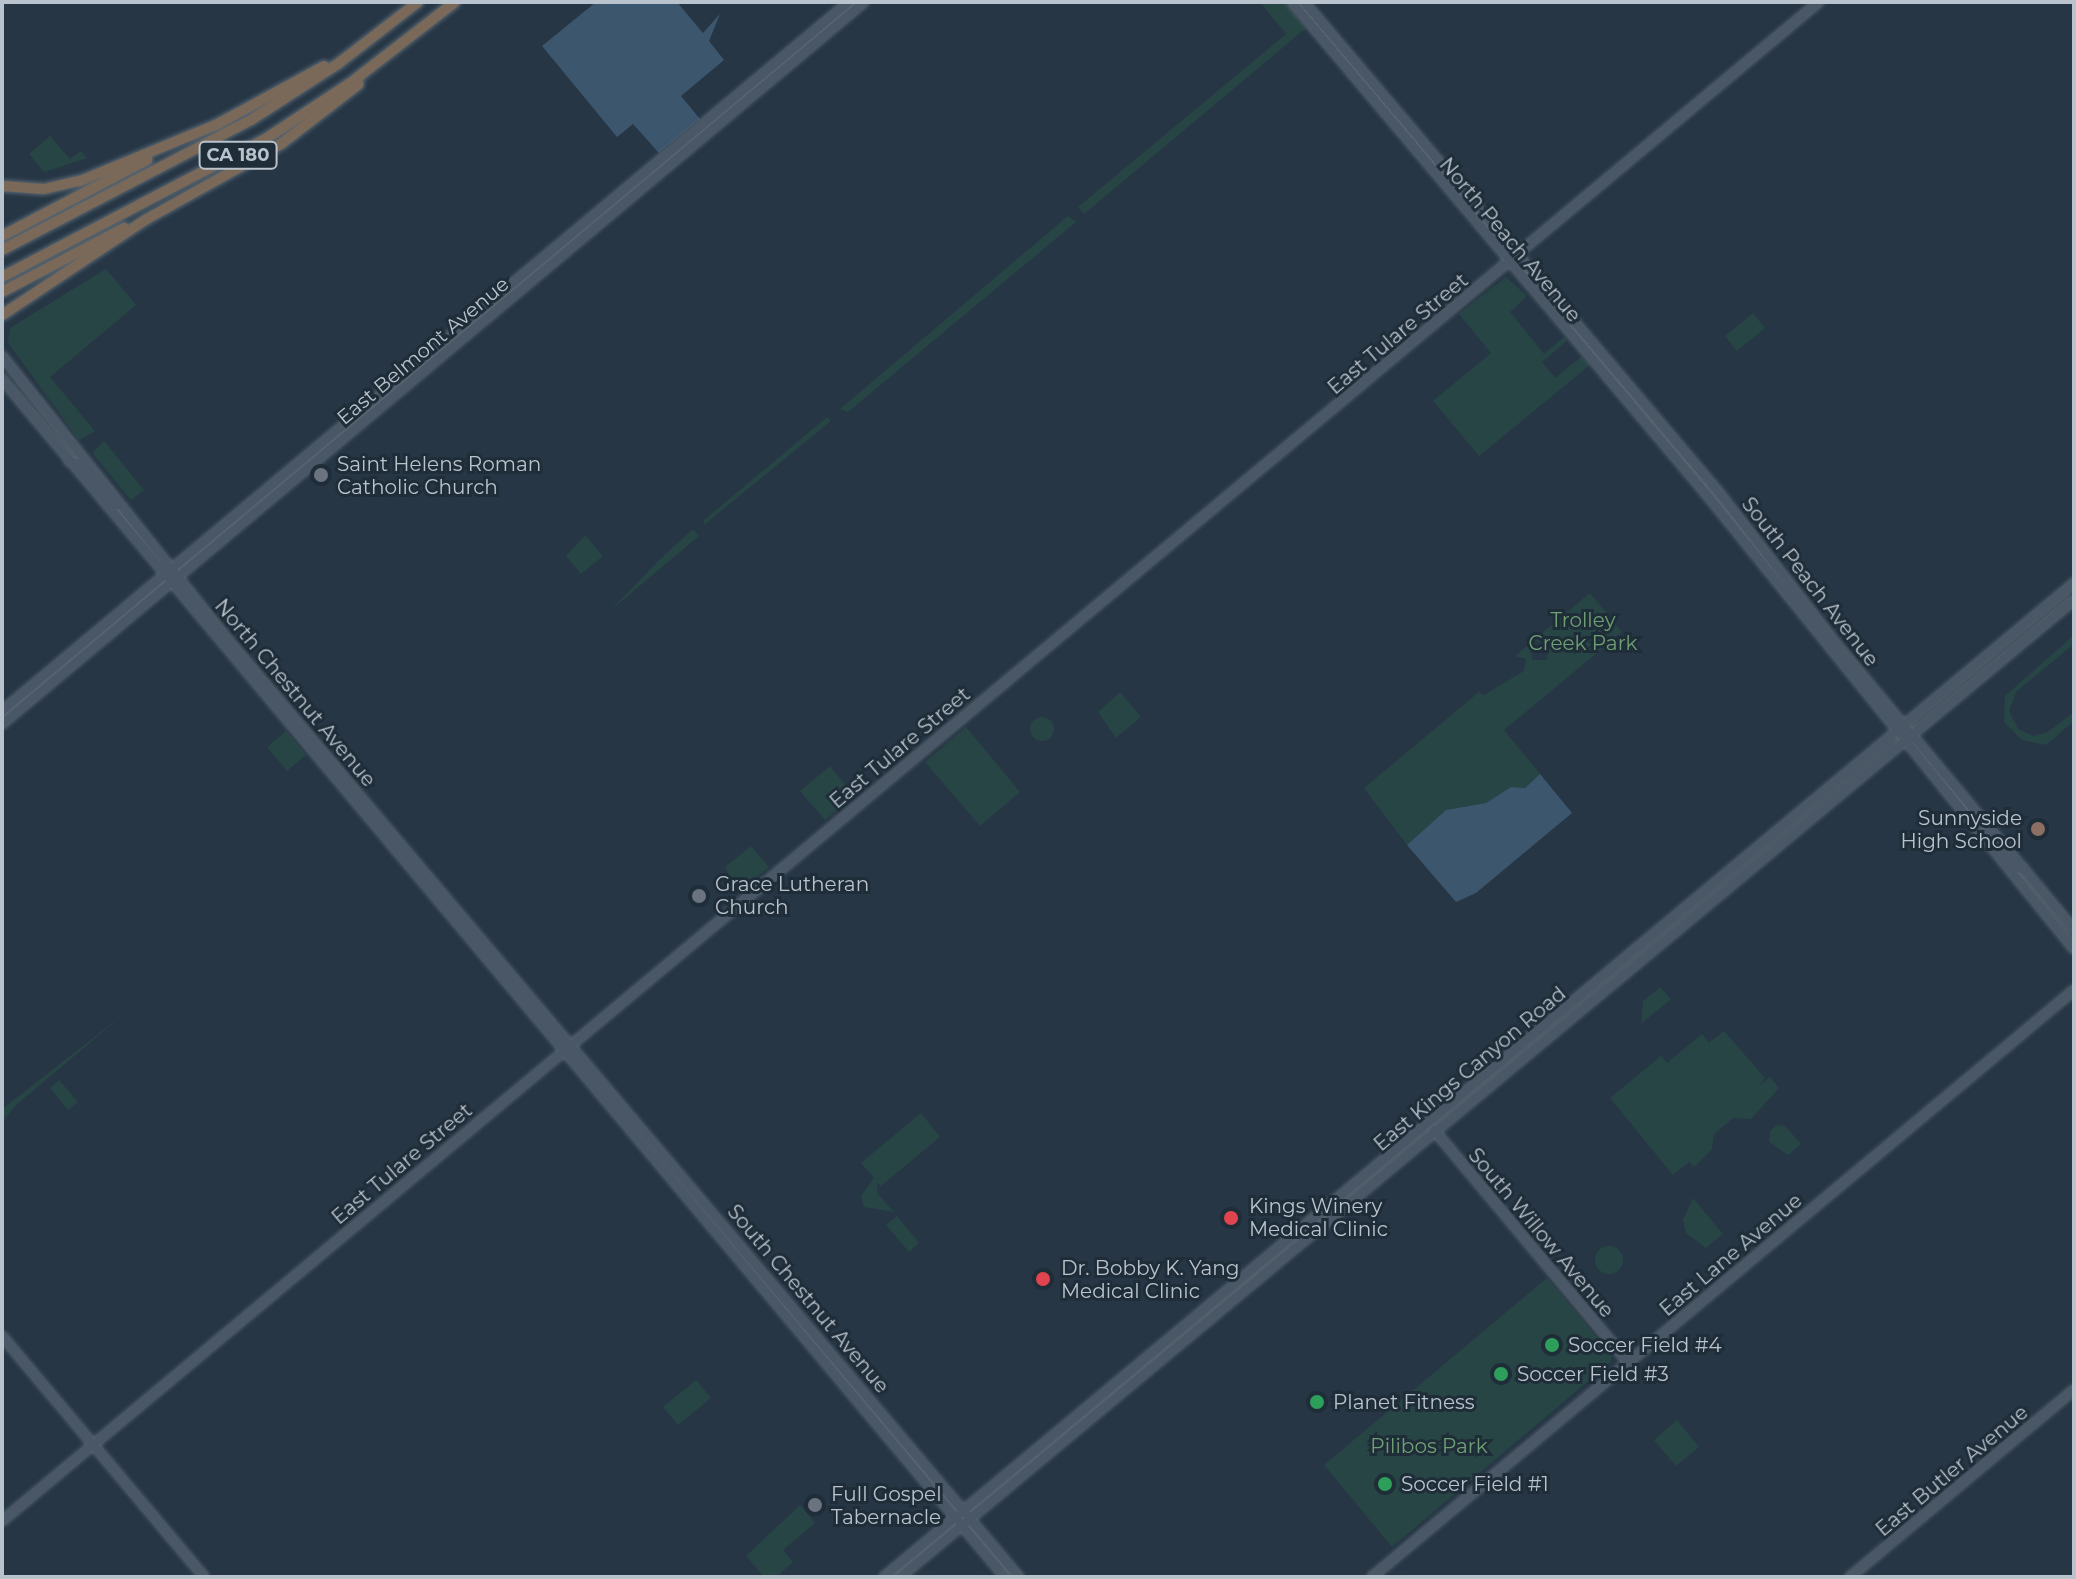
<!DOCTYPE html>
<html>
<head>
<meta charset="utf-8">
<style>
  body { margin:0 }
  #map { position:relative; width:2076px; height:1579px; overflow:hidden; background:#263645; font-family:Montserrat,sans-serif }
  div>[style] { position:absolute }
  .green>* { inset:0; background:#284545 }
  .round { border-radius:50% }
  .water>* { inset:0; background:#3c566e }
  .roads { filter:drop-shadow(0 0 2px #596671) drop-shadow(0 0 2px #596671) }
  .secondary>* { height:8px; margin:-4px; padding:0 4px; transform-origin:4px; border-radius:4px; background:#495767 }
  .highway>* { height:10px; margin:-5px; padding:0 5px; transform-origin:5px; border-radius:5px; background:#7a6958 }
  .dots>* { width:22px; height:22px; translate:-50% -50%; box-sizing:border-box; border:4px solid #1f2d39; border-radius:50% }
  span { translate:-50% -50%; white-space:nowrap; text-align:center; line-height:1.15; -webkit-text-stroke:6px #1f2d39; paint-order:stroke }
  .shield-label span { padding:2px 6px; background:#1f2d39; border:2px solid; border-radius:6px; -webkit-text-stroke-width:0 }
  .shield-label { font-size:18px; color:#b8c3cd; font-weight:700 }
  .street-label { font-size:20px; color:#b8c3cd }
  .poi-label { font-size:20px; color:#b8c3cd }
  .left { translate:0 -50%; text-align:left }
  .right { translate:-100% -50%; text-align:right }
  .park-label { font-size:20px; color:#6f9f75 }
  .frame { position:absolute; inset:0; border:4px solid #b8c3cd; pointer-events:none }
</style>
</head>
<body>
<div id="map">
  <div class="green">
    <i style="clip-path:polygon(1260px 2px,1284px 2px,1306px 28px,1084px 214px,1078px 207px,1286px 34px)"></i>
    <i style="clip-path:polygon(50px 136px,70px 159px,81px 151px,87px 158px,44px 172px,29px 154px)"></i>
    <i style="clip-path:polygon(1068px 216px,1076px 222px,848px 412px,840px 409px)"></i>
    <i style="clip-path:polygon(106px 269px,136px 305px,50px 377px,95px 431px,79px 440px,8px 343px,10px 328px)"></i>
    <i style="clip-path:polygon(1506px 277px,1527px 296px,1510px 312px,1544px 354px,1564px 337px,1567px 341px,1542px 362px,1555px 378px,1581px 357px,1590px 365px,1479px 456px,1433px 401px,1491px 353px,1459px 314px)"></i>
    <i style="clip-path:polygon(1753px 313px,1765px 328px,1737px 351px,1725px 336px)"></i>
    <i style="clip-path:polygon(827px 417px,831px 421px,704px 525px,704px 520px)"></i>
    <i style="clip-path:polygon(104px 441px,144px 490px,131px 500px,92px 453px)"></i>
    <i style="clip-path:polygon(693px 529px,699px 536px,610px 611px,659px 560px)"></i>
    <i style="clip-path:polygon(585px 535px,603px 556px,581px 574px,566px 556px)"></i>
    <i style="clip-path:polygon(1590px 593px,1622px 632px,1504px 730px,1540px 774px,1525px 788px,1511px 787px,1486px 803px,1446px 810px,1407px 845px,1364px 788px,1479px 692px,1484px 695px,1524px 671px,1526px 659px,1515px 656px,1528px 645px,1533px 660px,1547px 660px,1549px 648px,1534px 640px)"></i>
    <i style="clip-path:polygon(2074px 635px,2074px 644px,2016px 692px,2009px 711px,2018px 729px,2033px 736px,2048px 732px,2074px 712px,2074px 721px,2046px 745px,2022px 740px,2004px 722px,2005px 696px)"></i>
    <i style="clip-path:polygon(1120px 692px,1141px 717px,1116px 738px,1098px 712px)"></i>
    <i class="round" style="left:1030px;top:717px;width:24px;height:24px"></i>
    <i style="clip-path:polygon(966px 727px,1020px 792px,980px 826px,925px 762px)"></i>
    <i style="clip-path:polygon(286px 731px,306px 755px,287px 771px,267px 747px)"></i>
    <i style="clip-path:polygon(830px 766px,854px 796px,825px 820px,800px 791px)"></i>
    <i style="clip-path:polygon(751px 846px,769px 867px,738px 893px,725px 867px)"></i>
    <i style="clip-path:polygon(1660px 987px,1671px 999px,1641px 1024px,1643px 1001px)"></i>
    <i style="clip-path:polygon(124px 1014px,16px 1105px,2px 1122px,2px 1109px)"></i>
    <i style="clip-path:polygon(1724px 1031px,1765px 1078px,1759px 1086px,1770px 1077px,1779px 1088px,1751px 1119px,1733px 1118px,1714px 1134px,1712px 1149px,1694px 1167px,1689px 1162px,1673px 1175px,1610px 1098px,1661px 1056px,1667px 1063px,1702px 1034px,1709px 1043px)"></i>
    <i style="clip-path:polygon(59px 1080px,78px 1102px,68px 1110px,50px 1088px)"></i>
    <i style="clip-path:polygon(921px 1113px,940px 1137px,881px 1186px,877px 1183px,878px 1194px,894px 1212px,864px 1207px,861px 1196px,874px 1178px,861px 1163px)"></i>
    <i style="clip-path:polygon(1777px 1125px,1785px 1126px,1801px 1144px,1788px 1155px,1769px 1142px,1770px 1131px)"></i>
    <i style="clip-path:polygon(1693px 1198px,1723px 1234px,1706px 1248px,1686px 1233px,1683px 1220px)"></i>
    <i style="clip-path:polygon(897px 1216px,919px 1243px,909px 1252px,886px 1225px)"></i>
    <i class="round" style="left:1595px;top:1246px;width:28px;height:28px"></i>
    <i style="clip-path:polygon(1547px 1278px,1611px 1355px,1611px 1362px,1392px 1547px,1324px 1465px)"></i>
    <i style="clip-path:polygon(696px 1380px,711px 1398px,678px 1425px,663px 1407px)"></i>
    <i style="clip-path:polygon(1677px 1420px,1699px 1447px,1676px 1466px,1654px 1440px)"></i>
    <i style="clip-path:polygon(800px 1505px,815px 1523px,783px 1550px,793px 1562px,776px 1577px,764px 1577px,746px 1556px)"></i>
  </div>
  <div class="water">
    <i style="clip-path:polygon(596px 2px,677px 2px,703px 33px,720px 14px,709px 41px,724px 60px,681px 96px,700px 119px,659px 153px,633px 124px,617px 137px,542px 46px)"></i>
    <i style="clip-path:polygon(1540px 774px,1572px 813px,1476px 893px,1456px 902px,1407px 845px,1446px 810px,1486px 803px,1511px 787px,1525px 788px)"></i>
  </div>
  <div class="roads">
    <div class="secondary">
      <i style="left:1292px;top:2px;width:646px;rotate:49.9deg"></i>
      <i style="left:1708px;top:496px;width:582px;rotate:51.06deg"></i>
      <i style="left:1304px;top:2px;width:644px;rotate:49.78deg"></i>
      <i style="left:1720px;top:494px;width:190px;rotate:52.3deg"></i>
      <i style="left:1836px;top:644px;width:372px;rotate:50.2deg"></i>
      <i style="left:2px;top:356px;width:354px;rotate:51.5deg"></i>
      <i style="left:222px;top:633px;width:1235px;rotate:49.83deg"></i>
      <i style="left:2px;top:379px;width:1562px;rotate:50.06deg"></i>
      <i style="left:69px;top:461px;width:11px;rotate:15deg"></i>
      <i style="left:80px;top:464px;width:55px;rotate:47.9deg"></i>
      <i style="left:2px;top:711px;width:1105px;rotate:-39.93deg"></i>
      <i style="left:2px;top:724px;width:1124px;rotate:-39.95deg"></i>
      <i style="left:1983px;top:833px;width:47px;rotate:48.5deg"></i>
      <i style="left:2014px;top:868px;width:10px;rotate:6deg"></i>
      <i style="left:1434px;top:1130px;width:302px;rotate:50.1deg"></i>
      <i style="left:2px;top:1336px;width:314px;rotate:50deg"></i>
      <i style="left:2px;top:1521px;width:2368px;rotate:-39.9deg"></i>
      <i style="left:884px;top:1577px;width:1551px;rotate:-39.87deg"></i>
      <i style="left:900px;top:1577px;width:1527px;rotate:-39.77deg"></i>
      <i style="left:1372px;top:1577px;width:915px;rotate:-39.9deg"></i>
      <i style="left:1850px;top:1577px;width:292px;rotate:-39.9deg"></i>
    </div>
    <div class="highway">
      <i style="left:2px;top:186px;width:42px;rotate:4.1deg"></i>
      <i style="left:44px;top:189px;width:37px;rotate:-13deg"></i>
      <i style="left:80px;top:181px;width:147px;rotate:-22.4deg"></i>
      <i style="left:216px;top:125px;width:123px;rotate:-28.6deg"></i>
      <i style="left:2px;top:236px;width:164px;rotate:-27.7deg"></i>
      <i style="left:2px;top:250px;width:281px;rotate:-27.6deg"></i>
      <i style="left:251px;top:120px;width:105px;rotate:-32.9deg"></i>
      <i style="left:339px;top:63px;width:100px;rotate:-37.7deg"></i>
      <i style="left:2px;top:277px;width:303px;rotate:-27.7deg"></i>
      <i style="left:270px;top:136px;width:100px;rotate:-33.5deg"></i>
      <i style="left:353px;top:81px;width:129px;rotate:-37.8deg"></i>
      <i style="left:2px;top:292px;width:138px;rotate:-27.7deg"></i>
      <i style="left:2px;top:315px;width:172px;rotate:-33.6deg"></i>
      <i style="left:145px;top:220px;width:156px;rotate:-29.2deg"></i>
      <i style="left:281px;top:144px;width:98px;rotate:-37.6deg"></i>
    </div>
  </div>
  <div class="dots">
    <i style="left:321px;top:475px;background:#6b7280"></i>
    <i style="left:2038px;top:829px;background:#8d6e63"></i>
    <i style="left:699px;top:896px;background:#6b7280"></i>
    <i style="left:1231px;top:1218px;background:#e0444e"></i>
    <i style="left:1043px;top:1279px;background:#e0444e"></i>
    <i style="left:1552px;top:1345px;background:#2e9e5b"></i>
    <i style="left:1501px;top:1374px;background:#2e9e5b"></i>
    <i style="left:1317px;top:1402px;background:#2e9e5b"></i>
    <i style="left:1385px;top:1484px;background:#2e9e5b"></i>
    <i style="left:815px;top:1505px;background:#6b7280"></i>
  </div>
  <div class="shield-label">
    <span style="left:238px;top:155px">CA 180</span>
  </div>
  <div class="street-label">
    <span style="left:1510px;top:240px;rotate:50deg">North Peach Avenue</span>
    <span style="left:1398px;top:334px;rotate:-40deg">East Tulare Street</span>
    <span style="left:423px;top:351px;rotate:-40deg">East Belmont Avenue</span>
    <span style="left:1810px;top:582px;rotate:52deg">South Peach Avenue</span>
    <span style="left:295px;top:693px;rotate:50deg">North Chestnut Avenue</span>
    <span style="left:900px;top:748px;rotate:-40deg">East Tulare Street</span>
    <span style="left:1470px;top:1069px;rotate:-40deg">East Kings Canyon Road</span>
    <span style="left:402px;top:1164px;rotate:-40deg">East Tulare Street</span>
    <span style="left:1541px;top:1233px;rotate:50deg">South Willow Avenue</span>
    <span style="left:1731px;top:1255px;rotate:-40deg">East Lane Avenue</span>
    <span style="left:808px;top:1299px;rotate:50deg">South Chestnut Avenue</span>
    <span style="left:1952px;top:1471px;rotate:-40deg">East Butler Avenue</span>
  </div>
  <div class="poi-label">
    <span class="left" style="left:337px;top:476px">Saint Helens Roman<br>Catholic Church</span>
    <span class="right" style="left:2022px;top:830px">Sunnyside<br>High School</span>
    <span class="left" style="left:715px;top:896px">Grace Lutheran<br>Church</span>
    <span class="left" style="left:1249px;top:1218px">Kings Winery<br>Medical Clinic</span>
    <span class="left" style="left:1061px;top:1280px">Dr. Bobby K. Yang<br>Medical Clinic</span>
    <span class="left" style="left:1568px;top:1345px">Soccer Field #4</span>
    <span class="left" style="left:1517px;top:1374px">Soccer Field #3</span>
    <span class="left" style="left:1333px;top:1402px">Planet Fitness</span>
    <span class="left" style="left:1401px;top:1484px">Soccer Field #1</span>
    <span class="left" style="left:831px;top:1506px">Full Gospel<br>Tabernacle</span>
  </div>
  <div class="park-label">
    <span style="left:1583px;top:632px">Trolley<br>Creek Park</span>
    <span style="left:1429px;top:1446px">Pilibos Park</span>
  </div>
  <div class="frame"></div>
</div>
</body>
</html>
